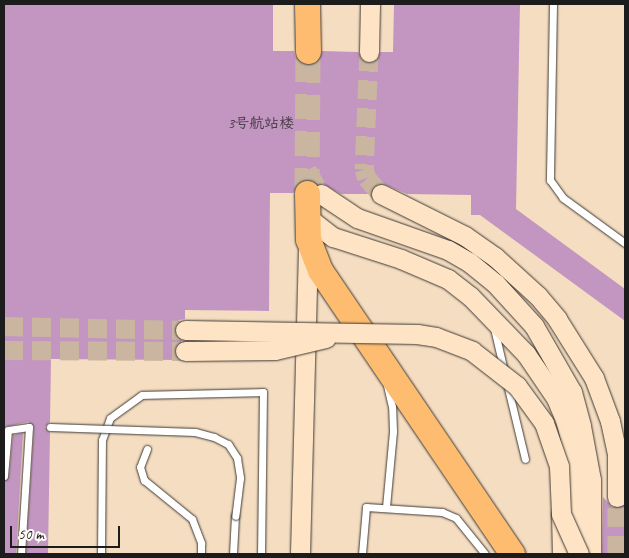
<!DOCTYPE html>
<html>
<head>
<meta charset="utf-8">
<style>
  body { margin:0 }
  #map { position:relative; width:629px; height:558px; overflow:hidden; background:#f5ddc1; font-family:Caveat,"LXGW WenKai TC",sans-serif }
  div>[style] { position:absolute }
  .building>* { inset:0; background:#c396c1 }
  .secondary-tunnel>* { height:19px; margin-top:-9.5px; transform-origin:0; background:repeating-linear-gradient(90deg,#cab6a0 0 19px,transparent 0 28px) }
  .highway-tunnel>* { height:25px; margin-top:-12.5px; transform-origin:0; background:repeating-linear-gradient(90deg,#cab6a0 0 25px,transparent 0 37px) }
  .roads { filter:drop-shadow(0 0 1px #3d3935) drop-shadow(0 0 1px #3d3935) }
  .lane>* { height:7px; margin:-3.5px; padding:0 3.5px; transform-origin:3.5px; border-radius:3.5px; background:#fff }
  .secondary>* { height:19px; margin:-9.5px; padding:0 9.5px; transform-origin:9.5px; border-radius:9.5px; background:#fee4c5 }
  .highway>* { height:25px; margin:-12.5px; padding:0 12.5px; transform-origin:12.5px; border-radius:12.5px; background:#fdbc6f }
  .bridges { filter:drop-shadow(0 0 1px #3d3935) drop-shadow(0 0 1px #3d3935) }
  .lane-bridge>* { height:7px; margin:-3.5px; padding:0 3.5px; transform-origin:3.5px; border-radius:3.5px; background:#fff }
  .secondary-bridge>* { height:19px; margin:-9.5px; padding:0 9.5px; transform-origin:9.5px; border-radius:9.5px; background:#fee4c5 }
  span { translate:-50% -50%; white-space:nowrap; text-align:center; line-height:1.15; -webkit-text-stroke:5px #fdfcf7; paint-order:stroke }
  .number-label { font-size:15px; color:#463a45 }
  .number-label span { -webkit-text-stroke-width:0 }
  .frame { position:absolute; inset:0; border:5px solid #1c1c1c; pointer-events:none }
  .scale { position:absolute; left:10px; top:526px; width:110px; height:22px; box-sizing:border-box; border:2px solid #1c1c1c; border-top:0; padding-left:6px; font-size:15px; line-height:18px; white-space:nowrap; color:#1c1c1c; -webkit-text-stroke:4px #fdfcf7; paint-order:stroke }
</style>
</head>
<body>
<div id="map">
  <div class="building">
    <i style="clip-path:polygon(4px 4px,273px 4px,273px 51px,294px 51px,296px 59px,308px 65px,316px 63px,322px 51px,358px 52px,363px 61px,369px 63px,378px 58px,380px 52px,393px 52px,394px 4px,520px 4px,516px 209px,625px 289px,625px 321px,480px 215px,471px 215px,471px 195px,407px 194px,381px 183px,374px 185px,370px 194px,341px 194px,322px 183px,307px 179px,300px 181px,293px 193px,270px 193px,269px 311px,185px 310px,185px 319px,179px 320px,174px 329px,175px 336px,182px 340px,174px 351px,179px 360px,51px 359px,50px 422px,45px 427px,50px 432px,48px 554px,26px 554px,34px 427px,28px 422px,4px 427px)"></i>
    <i style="clip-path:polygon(23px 433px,16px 554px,4px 554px,4px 481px,9px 476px,13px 435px)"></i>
    <i style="clip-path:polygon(603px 497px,612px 507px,625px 504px,625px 554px,602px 554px)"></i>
  </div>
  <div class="secondary-tunnel">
    <i style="left:369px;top:52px;width:117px;rotate:92.4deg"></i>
    <i style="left:364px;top:169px;width:9px;rotate:72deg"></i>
    <i style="left:367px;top:178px;width:21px;rotate:49deg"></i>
    <i style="left:307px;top:170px;width:28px;rotate:60deg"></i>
    <i style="left:4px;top:326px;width:181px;rotate:1.3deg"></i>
    <i style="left:4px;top:350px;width:181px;rotate:0.3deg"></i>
    <i style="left:617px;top:554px;width:57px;rotate:-90deg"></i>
  </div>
  <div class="highway-tunnel">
    <i style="left:307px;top:193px;width:142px;rotate:-89.6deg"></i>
  </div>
  <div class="roads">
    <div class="lane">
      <i style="left:553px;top:4px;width:176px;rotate:91deg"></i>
      <i style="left:550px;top:180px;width:22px;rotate:54deg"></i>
      <i style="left:563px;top:198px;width:77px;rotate:36deg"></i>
      <i style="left:494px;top:328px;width:44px;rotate:76.9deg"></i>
      <i style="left:507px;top:384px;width:77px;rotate:76.5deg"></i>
      <i style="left:147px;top:449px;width:19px;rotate:111deg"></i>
      <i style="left:140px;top:467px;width:14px;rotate:73deg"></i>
      <i style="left:144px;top:480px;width:62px;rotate:39.1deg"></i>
      <i style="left:192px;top:519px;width:26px;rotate:69deg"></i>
      <i style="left:201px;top:543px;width:11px;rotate:90deg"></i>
      <i style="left:4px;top:476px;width:46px;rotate:-85deg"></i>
      <i style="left:8px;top:430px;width:21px;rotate:-8deg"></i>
      <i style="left:29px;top:427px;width:127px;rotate:93.6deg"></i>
      <i style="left:386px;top:507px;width:76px;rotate:-84.7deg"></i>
      <i style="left:393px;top:431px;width:24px;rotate:-92deg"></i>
      <i style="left:392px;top:407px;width:22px;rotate:-103deg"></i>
      <i style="left:101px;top:554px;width:114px;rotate:-89.5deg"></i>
      <i style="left:102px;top:440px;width:23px;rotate:-70deg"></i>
      <i style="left:110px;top:418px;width:39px;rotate:-36deg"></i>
      <i style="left:142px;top:395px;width:121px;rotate:-1.4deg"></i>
      <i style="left:263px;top:392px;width:162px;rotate:90.7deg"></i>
      <i style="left:233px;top:554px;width:38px;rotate:-87deg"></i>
      <i style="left:362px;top:554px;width:47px;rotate:-85.1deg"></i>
      <i style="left:366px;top:507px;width:76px;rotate:3.8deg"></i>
      <i style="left:442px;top:512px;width:15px;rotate:23deg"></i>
      <i style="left:456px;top:518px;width:46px;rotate:51.1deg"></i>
    </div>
    <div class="secondary">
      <i style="left:369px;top:52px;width:48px;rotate:-88.8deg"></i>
      <i style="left:321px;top:194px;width:43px;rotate:33.7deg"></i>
      <i style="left:357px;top:218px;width:96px;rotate:19.4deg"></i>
      <i style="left:448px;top:250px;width:24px;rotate:30deg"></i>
      <i style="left:469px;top:262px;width:33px;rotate:39deg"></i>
      <i style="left:495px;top:283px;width:58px;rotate:47.8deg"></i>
      <i style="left:534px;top:326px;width:76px;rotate:60.1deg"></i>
      <i style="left:572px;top:392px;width:35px;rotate:75deg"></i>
      <i style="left:581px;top:426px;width:55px;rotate:79.5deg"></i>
      <i style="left:591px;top:480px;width:74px;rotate:90deg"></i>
      <i style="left:381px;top:194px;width:94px;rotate:26.6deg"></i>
      <i style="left:465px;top:236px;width:37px;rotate:35deg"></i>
      <i style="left:495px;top:257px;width:58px;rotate:42.2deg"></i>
      <i style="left:538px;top:296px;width:30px;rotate:50deg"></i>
      <i style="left:557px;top:319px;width:70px;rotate:57.9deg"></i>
      <i style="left:594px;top:378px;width:46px;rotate:69.6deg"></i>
      <i style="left:610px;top:421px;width:34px;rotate:78deg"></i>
      <i style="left:617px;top:454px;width:43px;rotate:90deg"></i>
      <i style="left:307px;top:217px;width:33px;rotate:38deg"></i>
      <i style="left:333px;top:237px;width:71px;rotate:17.9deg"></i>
      <i style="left:401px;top:259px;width:51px;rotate:23.1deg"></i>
      <i style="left:448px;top:279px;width:28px;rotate:38deg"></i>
      <i style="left:470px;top:296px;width:81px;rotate:46deg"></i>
      <i style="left:526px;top:354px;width:53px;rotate:55.7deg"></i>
      <i style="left:556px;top:398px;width:27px;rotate:68deg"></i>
      <i style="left:566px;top:423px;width:50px;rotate:76.2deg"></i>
      <i style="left:578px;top:472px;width:82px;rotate:90deg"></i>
      <i style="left:561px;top:514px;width:40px;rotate:88.6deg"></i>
      <i style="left:300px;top:554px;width:308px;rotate:-88.5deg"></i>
    </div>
    <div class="highway">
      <i style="left:307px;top:4px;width:47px;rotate:88.8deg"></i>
      <i style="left:307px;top:193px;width:46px;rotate:88.8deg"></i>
      <i style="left:308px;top:239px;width:33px;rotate:69deg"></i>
      <i style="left:320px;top:270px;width:343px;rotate:55.9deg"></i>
    </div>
  </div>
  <div class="bridges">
    <div class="lane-bridge">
      <i style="left:50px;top:427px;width:145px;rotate:2deg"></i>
      <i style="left:195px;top:432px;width:20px;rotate:15deg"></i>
      <i style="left:214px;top:437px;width:16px;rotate:27deg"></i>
      <i style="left:228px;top:444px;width:17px;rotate:57deg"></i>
      <i style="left:237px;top:458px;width:20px;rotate:81deg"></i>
      <i style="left:240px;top:478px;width:38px;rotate:97deg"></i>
    </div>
    <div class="secondary-bridge">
      <i style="left:185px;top:330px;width:232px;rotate:1deg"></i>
      <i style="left:417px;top:334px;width:19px;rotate:9deg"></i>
      <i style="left:436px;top:337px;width:39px;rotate:21deg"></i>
      <i style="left:472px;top:351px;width:57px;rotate:37.9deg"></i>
      <i style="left:517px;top:386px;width:46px;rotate:53.9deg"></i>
      <i style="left:544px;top:423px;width:46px;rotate:70.8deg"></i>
      <i style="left:559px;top:466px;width:48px;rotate:87.6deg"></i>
      <i style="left:561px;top:514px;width:44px;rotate:65.8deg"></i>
      <i style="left:185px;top:351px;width:90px;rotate:-0.6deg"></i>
      <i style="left:275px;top:350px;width:52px;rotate:-13.2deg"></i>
    </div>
  </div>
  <div class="number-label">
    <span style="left:261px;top:124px">3号航站楼</span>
  </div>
  <div class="frame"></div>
  <div class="scale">50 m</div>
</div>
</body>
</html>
